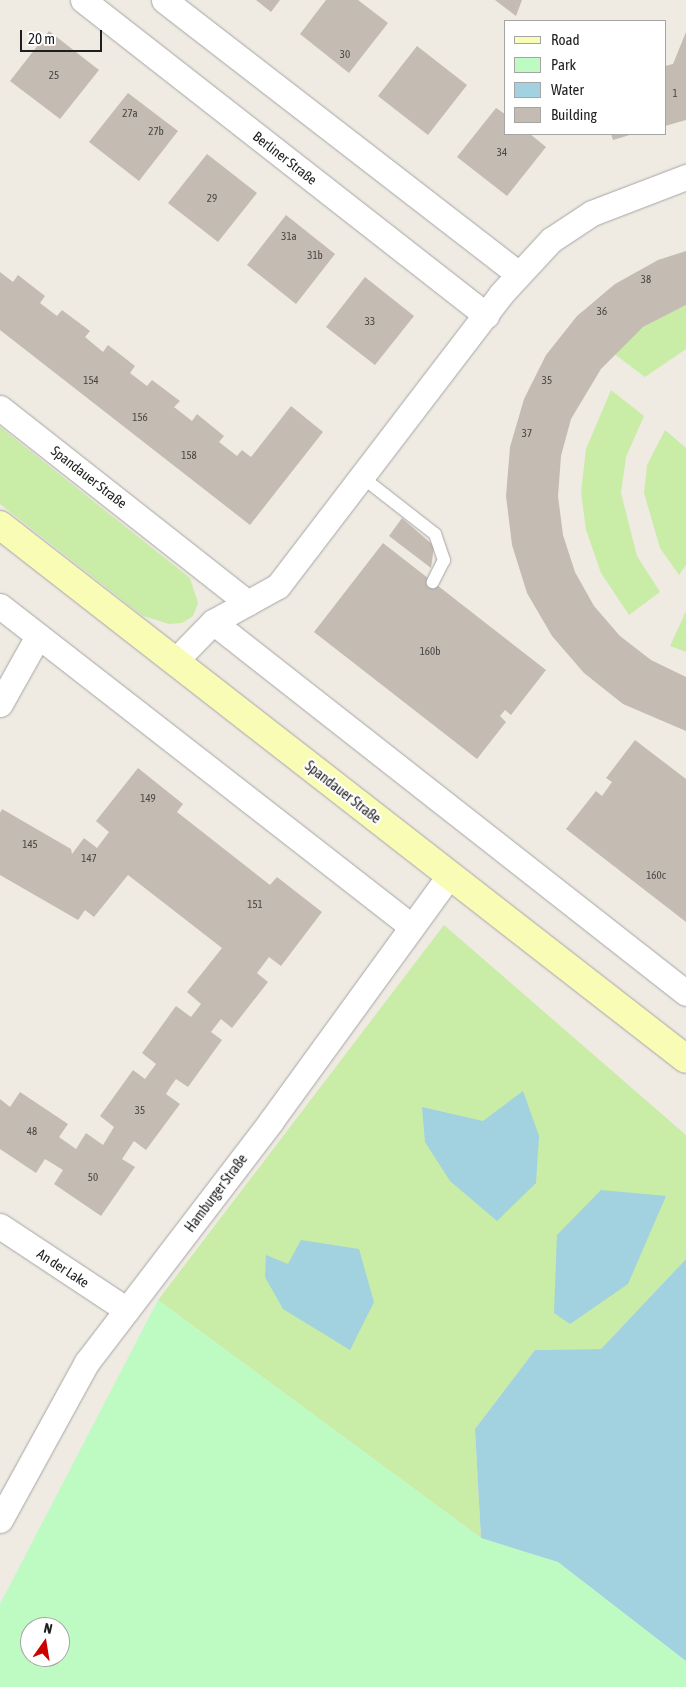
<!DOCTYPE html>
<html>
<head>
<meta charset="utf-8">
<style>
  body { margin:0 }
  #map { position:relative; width:686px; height:1687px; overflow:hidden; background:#efebe3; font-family:"Asap Condensed",sans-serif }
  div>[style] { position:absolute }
  .grass>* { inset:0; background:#c9eca7 }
  .park>* { inset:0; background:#befbc3 }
  .water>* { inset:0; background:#a2d1df }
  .building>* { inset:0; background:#c4bbb3 }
  .roads { filter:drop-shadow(0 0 1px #a5a5a5) drop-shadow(0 0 1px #a5a5a5) }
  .service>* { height:12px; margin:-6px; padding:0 6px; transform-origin:6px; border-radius:6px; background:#fff }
  .minor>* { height:25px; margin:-12.5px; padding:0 12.5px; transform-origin:12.5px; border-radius:12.5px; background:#fff }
  .secondary>* { height:28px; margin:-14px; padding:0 14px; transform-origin:14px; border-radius:14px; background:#f9fcb5 }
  span { translate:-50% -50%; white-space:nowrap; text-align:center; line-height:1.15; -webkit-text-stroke:4.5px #fff; paint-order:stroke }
  .number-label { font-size:11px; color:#484543 }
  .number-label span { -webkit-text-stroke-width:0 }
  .street-label { font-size:14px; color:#1e1e1e }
  .legend { position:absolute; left:504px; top:20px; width:162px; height:115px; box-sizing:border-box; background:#fff; border:1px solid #a5a5a5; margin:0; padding:6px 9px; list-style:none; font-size:15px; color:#1e1e1e }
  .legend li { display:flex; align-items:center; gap:10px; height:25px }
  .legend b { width:25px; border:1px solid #a5a5a5 }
  .north { position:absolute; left:20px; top:1617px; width:50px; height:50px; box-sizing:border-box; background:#fff; border:1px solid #a5a5a5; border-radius:50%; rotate:13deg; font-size:14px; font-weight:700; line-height:20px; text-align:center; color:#1e1e1e }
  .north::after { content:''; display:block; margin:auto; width:18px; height:22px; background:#cc0001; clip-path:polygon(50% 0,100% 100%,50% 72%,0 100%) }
  .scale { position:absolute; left:20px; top:30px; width:82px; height:22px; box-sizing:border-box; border:2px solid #1e1e1e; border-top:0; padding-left:6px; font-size:15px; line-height:18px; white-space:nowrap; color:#1e1e1e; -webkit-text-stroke:4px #fff; paint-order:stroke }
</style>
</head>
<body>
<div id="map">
  <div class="grass">
    <i style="clip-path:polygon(686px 305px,686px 349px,645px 377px,613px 353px,643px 327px)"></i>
    <i style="clip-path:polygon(611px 390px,644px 416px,626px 457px,621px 493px,637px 556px,660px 592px,629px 615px,601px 573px,586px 530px,581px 492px,586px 449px)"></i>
    <i style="clip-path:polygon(0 427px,190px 578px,198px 603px,193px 616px,182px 623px,169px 624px,143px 616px,0 504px)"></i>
    <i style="clip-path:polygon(665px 430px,686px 448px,686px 565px,679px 575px,660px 548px,644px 493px,647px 465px)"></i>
    <i style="clip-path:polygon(686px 611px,686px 652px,670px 646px)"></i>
    <i style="clip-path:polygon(444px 925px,686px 1135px,686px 1259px,601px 1349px,535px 1350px,475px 1429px,481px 1538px,158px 1300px)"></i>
  </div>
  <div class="park">
    <i style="clip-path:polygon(evenodd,158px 1300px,481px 1538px,558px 1562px,686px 1661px,686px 1687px,0 1687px,0 1604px,158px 1300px,30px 1627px,60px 1627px,60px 1657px,30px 1657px,30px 1627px)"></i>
  </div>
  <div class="water">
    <i style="clip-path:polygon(523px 1091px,539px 1136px,536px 1183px,497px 1221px,450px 1181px,425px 1142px,422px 1107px,483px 1121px)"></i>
    <i style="clip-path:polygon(601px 1190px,666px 1196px,628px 1284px,570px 1324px,554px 1313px,557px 1235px)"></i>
    <i style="clip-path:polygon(301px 1240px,359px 1249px,374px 1302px,350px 1350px,283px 1309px,265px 1277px,266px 1255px,288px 1264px)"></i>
    <i style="clip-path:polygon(686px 1259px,686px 1661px,558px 1562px,481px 1538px,475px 1429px,535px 1350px,601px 1349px)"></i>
  </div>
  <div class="building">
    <i style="clip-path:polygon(256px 0,280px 0,271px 12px)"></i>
    <i style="clip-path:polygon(326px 0,358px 0,388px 23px,349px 73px,300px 34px)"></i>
    <i style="clip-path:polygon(495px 0,522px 0,516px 16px)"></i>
    <i style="clip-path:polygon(49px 31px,99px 70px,60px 119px,10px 81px)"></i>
    <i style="clip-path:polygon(686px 32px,686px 120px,665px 126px,665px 66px,673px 64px)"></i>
    <i style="clip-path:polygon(417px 46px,467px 85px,428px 135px,378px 96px)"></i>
    <i style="clip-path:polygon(128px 93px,178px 131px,139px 181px,89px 142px)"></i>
    <i style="clip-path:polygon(496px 108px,505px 114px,505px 134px,530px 134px,546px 147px,507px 196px,457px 157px)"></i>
    <i style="clip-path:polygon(611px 134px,633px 134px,613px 140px)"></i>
    <i style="clip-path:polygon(207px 154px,257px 193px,218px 242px,168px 203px)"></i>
    <i style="clip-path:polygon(286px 215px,335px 254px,296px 304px,247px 265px)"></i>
    <i style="clip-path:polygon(686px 251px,686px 305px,643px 327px,601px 369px,571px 419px,561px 456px,558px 496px,563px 535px,575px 572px,594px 606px,620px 636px,651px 660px,686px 677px,686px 731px,623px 704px,584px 673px,552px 636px,527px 593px,512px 545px,506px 496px,510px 447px,524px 399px,546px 355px,577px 316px,615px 284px,658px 260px)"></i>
    <i style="clip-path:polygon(0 272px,13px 282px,18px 275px,45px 296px,40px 303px,57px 316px,62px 310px,90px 331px,85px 337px,103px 352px,108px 345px,135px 366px,130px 373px,147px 386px,152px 380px,180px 401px,174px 407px,192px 421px,197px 414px,224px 436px,219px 442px,237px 456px,242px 450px,251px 457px,291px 406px,323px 432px,250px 525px,0 330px)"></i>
    <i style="clip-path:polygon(365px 277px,414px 316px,375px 365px,326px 327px)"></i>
    <i style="clip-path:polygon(402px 518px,434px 546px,431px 568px,389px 536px)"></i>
    <i style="clip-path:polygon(383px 543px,546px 670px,511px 715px,505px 710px,500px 716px,506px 722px,477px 759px,314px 632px)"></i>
    <i style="clip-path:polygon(635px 740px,686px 779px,686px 922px,566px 829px,596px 791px,602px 796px,612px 782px,606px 778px)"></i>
    <i style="clip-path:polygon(138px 768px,183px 804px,177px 812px,270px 885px,277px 877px,322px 912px,281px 966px,269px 957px,257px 973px,268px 982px,232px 1028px,221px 1019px,211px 1032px,222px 1040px,188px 1087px,176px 1079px,171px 1086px,166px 1094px,180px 1104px,146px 1150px,134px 1141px,122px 1159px,135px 1167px,101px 1216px,54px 1184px,63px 1170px,45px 1159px,36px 1173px,0 1149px,0 1099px,10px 1107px,20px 1092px,68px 1124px,59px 1137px,76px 1149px,86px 1133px,103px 1145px,114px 1127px,100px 1116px,133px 1070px,145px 1079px,156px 1064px,142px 1053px,176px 1006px,191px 1017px,201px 1004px,187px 992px,222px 948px,128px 875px,94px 917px,85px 910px,78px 920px,0 875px,0 813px,2px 809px,71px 849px,72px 854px,84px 838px,97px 848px,109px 832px,96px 821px)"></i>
  </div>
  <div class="roads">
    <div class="service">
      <i style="left:362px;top:477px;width:93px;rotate:38deg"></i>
      <i style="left:435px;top:534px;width:28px;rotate:71deg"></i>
      <i style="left:444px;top:560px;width:25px;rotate:117deg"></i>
    </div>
    <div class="minor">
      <i style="left:83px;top:0;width:512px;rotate:38.01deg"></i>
      <i style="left:164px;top:0;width:446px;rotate:37.7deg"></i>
      <i style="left:0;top:408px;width:315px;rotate:38.2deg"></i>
      <i style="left:0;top:606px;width:521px;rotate:37.9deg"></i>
      <i style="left:213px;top:622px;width:601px;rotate:38.11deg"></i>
      <i style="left:175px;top:661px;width:54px;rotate:-45.7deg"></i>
      <i style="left:213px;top:622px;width:74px;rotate:-29deg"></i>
      <i style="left:278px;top:586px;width:367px;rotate:-52.6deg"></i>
      <i style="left:501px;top:294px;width:74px;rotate:-47.2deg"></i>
      <i style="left:551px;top:240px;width:49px;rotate:-33.4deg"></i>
      <i style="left:592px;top:213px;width:101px;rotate:-21deg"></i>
      <i style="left:0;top:704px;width:78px;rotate:-60.8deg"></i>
      <i style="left:0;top:1226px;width:152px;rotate:33.5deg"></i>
      <i style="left:0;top:1520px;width:180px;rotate:-61.2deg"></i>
      <i style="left:87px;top:1362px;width:303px;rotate:-52.6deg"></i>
      <i style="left:271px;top:1121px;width:303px;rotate:-54deg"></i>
    </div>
    <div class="secondary">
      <i style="left:0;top:525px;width:869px;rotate:37.9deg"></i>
    </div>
  </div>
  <div class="number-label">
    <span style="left:345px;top:54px">30</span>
    <span style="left:54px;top:75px">25</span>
    <span style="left:675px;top:93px">1</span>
    <span style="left:130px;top:113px">27a</span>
    <span style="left:156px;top:131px">27b</span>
    <span style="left:502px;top:152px">34</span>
    <span style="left:212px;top:198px">29</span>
    <span style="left:289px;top:236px">31a</span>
    <span style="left:315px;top:255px">31b</span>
    <span style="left:646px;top:279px">38</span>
    <span style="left:602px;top:311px">36</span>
    <span style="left:370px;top:321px">33</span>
    <span style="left:91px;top:380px">154</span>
    <span style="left:547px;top:380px">35</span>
    <span style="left:140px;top:417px">156</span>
    <span style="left:527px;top:433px">37</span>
    <span style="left:189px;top:455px">158</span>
    <span style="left:430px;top:651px">160b</span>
    <span style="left:148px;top:798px">149</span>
    <span style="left:30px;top:844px">145</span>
    <span style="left:89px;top:858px">147</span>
    <span style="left:656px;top:875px">160c</span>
    <span style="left:255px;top:904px">151</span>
    <span style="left:140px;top:1110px">35</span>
    <span style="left:32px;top:1131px">48</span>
    <span style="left:93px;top:1177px">50</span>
  </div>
  <div class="street-label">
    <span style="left:285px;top:158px;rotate:38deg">Berliner Straße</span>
    <span style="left:89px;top:477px;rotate:38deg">Spandauer Straße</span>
    <span style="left:343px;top:792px;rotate:38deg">Spandauer Straße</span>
    <span style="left:216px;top:1193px;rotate:-53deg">Hamburger Straße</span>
    <span style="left:63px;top:1268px;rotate:33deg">An der Lake</span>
  </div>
  <ul class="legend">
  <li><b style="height:6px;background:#f9fcb5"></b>Road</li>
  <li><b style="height:14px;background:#befbc3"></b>Park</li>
  <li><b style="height:14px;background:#a2d1df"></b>Water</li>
  <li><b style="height:14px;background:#c4bbb3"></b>Building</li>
  </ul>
  <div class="north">N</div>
  <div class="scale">20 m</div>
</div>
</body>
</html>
